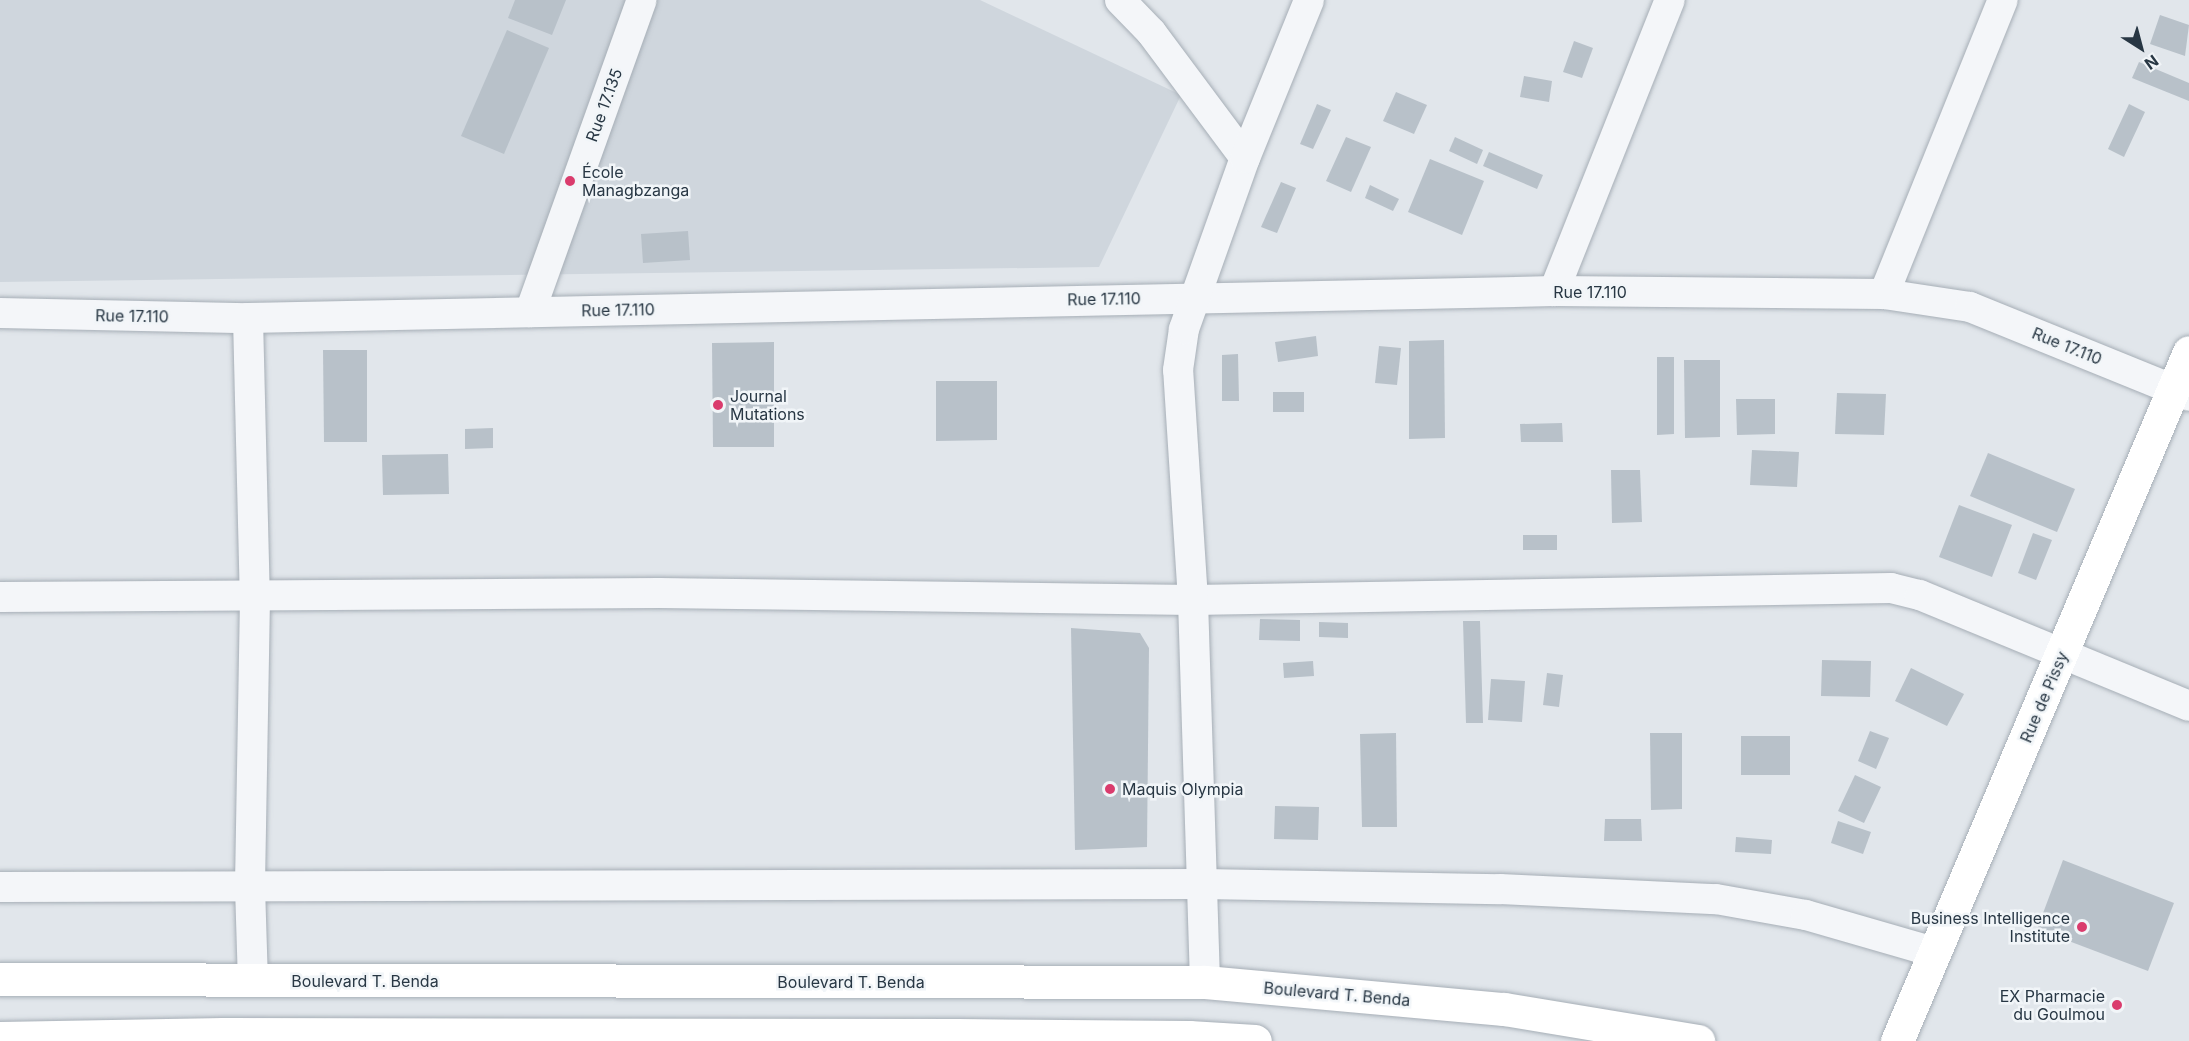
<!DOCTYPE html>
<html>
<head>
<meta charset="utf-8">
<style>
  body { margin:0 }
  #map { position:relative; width:2189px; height:1041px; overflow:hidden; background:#e1e6eb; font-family:Inter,sans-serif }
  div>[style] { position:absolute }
  .built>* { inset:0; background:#cfd6dd }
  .building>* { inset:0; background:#b8c1c9 }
  .roads { filter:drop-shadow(0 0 2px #a6aeb6) drop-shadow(0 0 2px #a6aeb6) }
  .street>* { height:30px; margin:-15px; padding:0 15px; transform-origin:15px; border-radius:15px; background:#f4f6f9 }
  .secondary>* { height:33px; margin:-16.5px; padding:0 16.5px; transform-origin:16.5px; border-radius:16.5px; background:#fff }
  .highway>* { height:33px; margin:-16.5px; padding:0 16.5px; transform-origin:16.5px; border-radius:16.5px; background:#fff }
  .dots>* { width:16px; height:16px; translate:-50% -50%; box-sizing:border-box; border:3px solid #f1f5f8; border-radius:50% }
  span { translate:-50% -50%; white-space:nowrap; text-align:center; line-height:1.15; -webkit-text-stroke:5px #f1f5f8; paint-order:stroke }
  .street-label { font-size:16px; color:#283744 }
  .poi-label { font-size:16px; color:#283744 }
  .left { translate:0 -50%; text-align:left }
  .right { translate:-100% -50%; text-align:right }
  .north { position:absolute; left:2111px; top:18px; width:60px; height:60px; -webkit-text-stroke:4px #f1f5f8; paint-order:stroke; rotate:144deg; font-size:16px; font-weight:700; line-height:24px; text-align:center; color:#283744 }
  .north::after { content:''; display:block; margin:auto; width:21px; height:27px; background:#283744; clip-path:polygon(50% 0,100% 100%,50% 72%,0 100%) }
</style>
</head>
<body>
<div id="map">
  <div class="built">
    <i style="clip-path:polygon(0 0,980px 0,1181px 95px,1099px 267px,0 282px)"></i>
  </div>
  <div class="building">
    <i style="clip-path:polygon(515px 0,566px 0,552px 35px,508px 18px)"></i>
    <i style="clip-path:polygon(2160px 15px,2189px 25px,2185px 56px,2150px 44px)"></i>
    <i style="clip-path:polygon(507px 30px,549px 48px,504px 154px,461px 136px)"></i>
    <i style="clip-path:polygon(1574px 41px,1593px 48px,1582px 78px,1563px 72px)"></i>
    <i style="clip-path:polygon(2139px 62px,2189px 83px,2189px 101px,2132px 78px)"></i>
    <i style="clip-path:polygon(1524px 76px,1552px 81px,1549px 102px,1520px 97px)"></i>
    <i style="clip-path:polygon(1396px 92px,1427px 105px,1414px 134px,1383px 121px)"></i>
    <i style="clip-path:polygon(1317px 104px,1331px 110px,1313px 149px,1300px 144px)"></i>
    <i style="clip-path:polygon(2129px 104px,2145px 112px,2124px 157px,2108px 149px)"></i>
    <i style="clip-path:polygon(1346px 137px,1371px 147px,1351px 192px,1326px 181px)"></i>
    <i style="clip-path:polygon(1455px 137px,1483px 150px,1477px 164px,1449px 151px)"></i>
    <i style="clip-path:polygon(1489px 152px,1543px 175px,1537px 189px,1483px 166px)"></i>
    <i style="clip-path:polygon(1430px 159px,1484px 181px,1462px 235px,1408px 212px)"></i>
    <i style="clip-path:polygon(1281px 182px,1296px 188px,1277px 233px,1261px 227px)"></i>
    <i style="clip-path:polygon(1370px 185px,1399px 199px,1393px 211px,1365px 198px)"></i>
    <i style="clip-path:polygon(688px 231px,690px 260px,643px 263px,641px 234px)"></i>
    <i style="clip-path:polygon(1316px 336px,1318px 356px,1278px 362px,1275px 342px)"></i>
    <i style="clip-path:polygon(1444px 340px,1445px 438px,1409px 439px,1409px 341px)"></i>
    <i style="clip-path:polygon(774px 342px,774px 447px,713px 447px,712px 343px)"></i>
    <i style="clip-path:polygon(1379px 346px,1401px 348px,1397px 385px,1375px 383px)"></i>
    <i style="clip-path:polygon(323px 350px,367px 350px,367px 442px,324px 442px)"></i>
    <i style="clip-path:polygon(1238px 354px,1239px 401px,1222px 401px,1222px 355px)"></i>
    <i style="clip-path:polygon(1657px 357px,1674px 357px,1674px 434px,1657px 435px)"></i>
    <i style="clip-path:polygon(1684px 360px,1720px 360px,1720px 437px,1685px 438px)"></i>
    <i style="clip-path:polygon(936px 381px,997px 381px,997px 440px,936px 441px)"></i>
    <i style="clip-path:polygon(1273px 392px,1304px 392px,1304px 412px,1273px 412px)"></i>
    <i style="clip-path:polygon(1837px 393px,1886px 394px,1884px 435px,1835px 434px)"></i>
    <i style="clip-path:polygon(1736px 399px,1775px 399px,1775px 434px,1737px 435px)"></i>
    <i style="clip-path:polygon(1562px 423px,1563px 442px,1521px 442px,1520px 424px)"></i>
    <i style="clip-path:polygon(493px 428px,493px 448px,465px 449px,465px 429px)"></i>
    <i style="clip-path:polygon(1752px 450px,1799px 452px,1797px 487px,1750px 485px)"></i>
    <i style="clip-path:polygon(1988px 453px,2075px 489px,2057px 532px,1970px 496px)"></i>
    <i style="clip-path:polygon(448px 454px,449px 494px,383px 495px,382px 455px)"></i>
    <i style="clip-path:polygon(1611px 470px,1640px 470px,1642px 522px,1612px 523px)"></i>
    <i style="clip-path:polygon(1959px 505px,2012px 525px,1992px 577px,1939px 557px)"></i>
    <i style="clip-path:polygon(2033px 533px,2052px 540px,2036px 580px,2018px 573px)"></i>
    <i style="clip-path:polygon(1523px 535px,1557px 535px,1557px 550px,1523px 550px)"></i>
    <i style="clip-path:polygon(1260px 619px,1300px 620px,1300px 641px,1259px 640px)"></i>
    <i style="clip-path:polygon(1463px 621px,1480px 621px,1483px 723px,1466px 723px)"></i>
    <i style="clip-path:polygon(1319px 622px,1348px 623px,1348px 638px,1319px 637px)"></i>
    <i style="clip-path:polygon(1071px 628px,1140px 633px,1149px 648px,1147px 847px,1075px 850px)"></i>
    <i style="clip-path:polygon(1822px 660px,1871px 661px,1870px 697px,1821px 696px)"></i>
    <i style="clip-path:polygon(1313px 661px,1314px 676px,1284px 678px,1283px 663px)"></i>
    <i style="clip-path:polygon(1911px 668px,1964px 694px,1947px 726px,1895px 701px)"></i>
    <i style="clip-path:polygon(1547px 673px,1563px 675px,1559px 707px,1543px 705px)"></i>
    <i style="clip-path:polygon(1491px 679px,1525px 681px,1522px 722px,1488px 720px)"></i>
    <i style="clip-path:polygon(1870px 731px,1889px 738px,1876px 769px,1858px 761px)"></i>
    <i style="clip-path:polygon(1396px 733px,1397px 827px,1362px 827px,1360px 734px)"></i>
    <i style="clip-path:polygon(1650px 733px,1682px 733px,1682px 809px,1651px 810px)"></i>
    <i style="clip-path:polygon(1741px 736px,1790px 736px,1790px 775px,1741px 775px)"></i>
    <i style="clip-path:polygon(1855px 775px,1881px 787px,1864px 823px,1838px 811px)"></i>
    <i style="clip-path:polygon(1275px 806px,1319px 807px,1318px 840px,1274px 839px)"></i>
    <i style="clip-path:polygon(1605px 819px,1641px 819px,1642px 841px,1604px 841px)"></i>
    <i style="clip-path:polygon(1838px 821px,1871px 832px,1863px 854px,1831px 843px)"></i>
    <i style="clip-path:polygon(1736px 837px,1772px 840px,1771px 854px,1735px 852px)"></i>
    <i style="clip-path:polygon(2063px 860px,2174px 903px,2148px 971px,2037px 929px)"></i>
  </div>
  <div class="roads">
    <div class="street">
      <i style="left:1120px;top:0;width:45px;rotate:45.9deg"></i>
      <i style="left:1151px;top:32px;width:157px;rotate:53.3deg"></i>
      <i style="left:1554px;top:291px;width:313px;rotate:-68.3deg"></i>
      <i style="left:1884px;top:294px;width:317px;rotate:-68deg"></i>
      <i style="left:530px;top:312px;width:331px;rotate:-70.3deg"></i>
      <i style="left:0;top:313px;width:248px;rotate:1.2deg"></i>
      <i style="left:248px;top:318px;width:1306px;rotate:-1.18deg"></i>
      <i style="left:1554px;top:291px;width:330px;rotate:0.5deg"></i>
      <i style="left:1884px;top:294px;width:87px;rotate:8.6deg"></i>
      <i style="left:1970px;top:307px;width:236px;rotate:22.1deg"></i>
      <i style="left:248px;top:318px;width:280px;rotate:88.6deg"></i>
      <i style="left:255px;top:598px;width:289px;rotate:91deg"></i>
      <i style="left:250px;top:887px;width:94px;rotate:88.2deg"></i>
      <i style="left:0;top:597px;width:659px;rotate:-0.35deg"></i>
      <i style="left:659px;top:593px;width:534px;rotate:0.75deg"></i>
      <i style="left:1193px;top:600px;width:698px;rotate:-0.98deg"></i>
      <i style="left:1891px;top:588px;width:30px;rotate:14deg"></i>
      <i style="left:1920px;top:595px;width:291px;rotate:22.4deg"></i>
      <i style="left:0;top:887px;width:1203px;rotate:-0.14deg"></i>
      <i style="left:1203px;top:884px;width:297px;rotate:1deg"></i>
      <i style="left:1500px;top:889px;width:216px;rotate:2.7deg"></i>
      <i style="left:1716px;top:899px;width:91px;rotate:10.1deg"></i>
      <i style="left:1806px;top:915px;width:133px;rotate:16.1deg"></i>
      <i style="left:1205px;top:982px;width:382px;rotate:-91.8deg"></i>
      <i style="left:1193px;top:600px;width:230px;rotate:-93.7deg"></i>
      <i style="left:1178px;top:370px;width:41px;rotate:-81.7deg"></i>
      <i style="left:1184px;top:329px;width:182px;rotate:-70.4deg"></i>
      <i style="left:1245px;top:158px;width:170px;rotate:-67.9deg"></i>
    </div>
    <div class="secondary">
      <i style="left:1897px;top:1041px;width:748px;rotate:-67.03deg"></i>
    </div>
    <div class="highway">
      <i style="left:0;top:979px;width:1205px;rotate:0.14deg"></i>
      <i style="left:1205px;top:982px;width:300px;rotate:5.2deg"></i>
      <i style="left:1504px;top:1009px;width:197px;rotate:9.4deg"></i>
      <i style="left:0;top:1038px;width:223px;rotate:-1deg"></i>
      <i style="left:223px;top:1034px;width:734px;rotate:0.08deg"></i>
      <i style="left:957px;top:1035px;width:232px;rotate:0.5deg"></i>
      <i style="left:1189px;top:1037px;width:66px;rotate:3.5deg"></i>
    </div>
  </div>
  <div class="dots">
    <i style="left:570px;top:181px;background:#da3c6d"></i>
    <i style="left:718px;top:405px;background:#da3c6d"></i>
    <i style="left:1110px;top:789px;background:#da3c6d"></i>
    <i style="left:2082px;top:927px;background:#da3c6d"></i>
    <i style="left:2117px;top:1005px;background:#da3c6d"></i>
  </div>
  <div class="street-label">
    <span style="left:604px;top:105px;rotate:-70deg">Rue 17.135</span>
    <span style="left:1590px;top:292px">Rue 17.110</span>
    <span style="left:1104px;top:299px;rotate:-1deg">Rue 17.110</span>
    <span style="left:618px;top:310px;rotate:-1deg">Rue 17.110</span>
    <span style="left:132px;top:316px;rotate:1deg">Rue 17.110</span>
    <span style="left:2067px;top:346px;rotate:22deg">Rue 17.110</span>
    <span style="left:2044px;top:697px;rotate:-67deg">Rue de Pissy</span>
    <span style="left:365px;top:981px">Boulevard T. Benda</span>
    <span style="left:851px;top:982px">Boulevard T. Benda</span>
    <span style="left:1337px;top:994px;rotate:5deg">Boulevard T. Benda</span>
  </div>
  <div class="poi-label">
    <span class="left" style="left:582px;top:181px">École<br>Managbzanga</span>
    <span class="left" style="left:730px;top:405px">Journal<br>Mutations</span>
    <span class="left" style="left:1122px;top:789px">Maquis Olympia</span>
    <span class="right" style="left:2070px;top:927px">Business Intelligence<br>Institute</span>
    <span class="right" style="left:2105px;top:1005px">EX Pharmacie<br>du Goulmou</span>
  </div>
  <div class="north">N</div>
</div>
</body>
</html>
